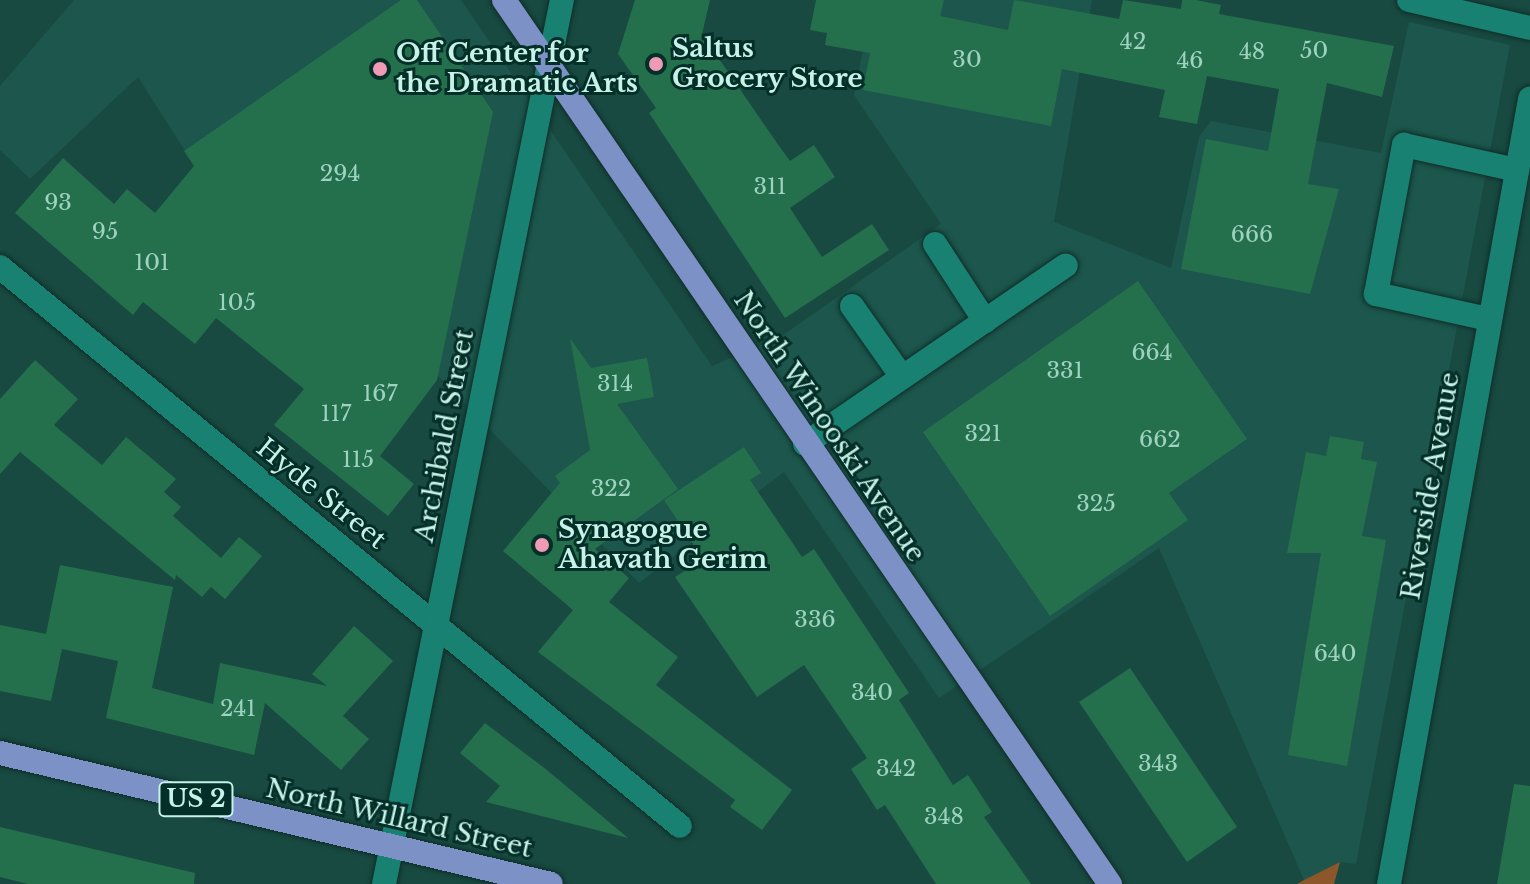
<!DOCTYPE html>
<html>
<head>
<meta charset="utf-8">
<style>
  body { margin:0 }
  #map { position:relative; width:1530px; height:884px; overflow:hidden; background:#184a41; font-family:"Libre Baskerville",serif }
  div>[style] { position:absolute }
  .built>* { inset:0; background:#1c564c }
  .green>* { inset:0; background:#8c582b }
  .building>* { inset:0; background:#25704c }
  .roads { filter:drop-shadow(0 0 2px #0f2d28) drop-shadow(0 0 2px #0f2d28) }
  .minor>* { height:24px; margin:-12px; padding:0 12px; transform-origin:12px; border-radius:12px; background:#188171 }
  .major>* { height:24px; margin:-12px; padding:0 12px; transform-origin:12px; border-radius:12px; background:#7c91c6 }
  .dots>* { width:22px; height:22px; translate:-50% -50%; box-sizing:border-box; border:4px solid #042f28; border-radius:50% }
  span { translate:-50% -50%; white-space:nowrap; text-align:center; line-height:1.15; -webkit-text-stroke:6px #042f28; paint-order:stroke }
  .number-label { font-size:22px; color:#9ed2c1 }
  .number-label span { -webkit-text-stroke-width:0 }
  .shield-label span { padding:2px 6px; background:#042f28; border:2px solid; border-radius:6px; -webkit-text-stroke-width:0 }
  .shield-label { font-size:24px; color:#c7f2e8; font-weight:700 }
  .poi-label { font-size:26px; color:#c7f2e8; font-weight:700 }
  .left { translate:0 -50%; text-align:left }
  .street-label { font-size:26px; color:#c7f2e8 }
</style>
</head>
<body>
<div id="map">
  <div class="built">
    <i style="clip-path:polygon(74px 0,461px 0,712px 366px,782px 336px,941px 224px,854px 95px,873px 0,1092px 0,1054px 222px,1171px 268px,1199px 137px,1211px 121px,1381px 153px,1409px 22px,1510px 45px,1356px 864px,1340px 862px,1304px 880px,1159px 548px,939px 698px,784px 472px,639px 583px,438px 376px,295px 295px,215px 198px,138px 77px,30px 179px,0 150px,0 86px)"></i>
  </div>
  <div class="green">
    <i style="clip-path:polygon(1340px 862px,1334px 884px,1297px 884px,1304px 880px)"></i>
  </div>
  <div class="building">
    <i style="clip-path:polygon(401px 0,417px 0,493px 112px,437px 380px,380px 456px,414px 484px,388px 516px,274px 425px,304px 389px,216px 318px,195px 344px,143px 302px,133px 315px,15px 213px,63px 158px,114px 204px,127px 189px,155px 213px,194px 166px,184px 151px)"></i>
    <i style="clip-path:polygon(635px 0,710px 0,702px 34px,779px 146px,790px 161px,814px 145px,835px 177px,790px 208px,822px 257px,872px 224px,889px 250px,785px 318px,649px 113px,656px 108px,618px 54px)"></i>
    <i style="clip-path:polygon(816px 0,944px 0,940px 16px,1008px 30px,1014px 0,1119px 19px,1123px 0,1181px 9px,1182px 0,1196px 0,1221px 5px,1219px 14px,1394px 46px,1382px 97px,1327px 83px,1308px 184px,1339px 189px,1310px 294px,1181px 269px,1206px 139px,1268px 151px,1279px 89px,1207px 76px,1197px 124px,1159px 117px,1165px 90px,1062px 69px,1051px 126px,863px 90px,870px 53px,825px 45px,827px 33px,810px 30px)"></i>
    <i style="clip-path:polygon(1138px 281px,1247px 439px,1169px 493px,1188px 520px,1050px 616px,923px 432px)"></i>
    <i style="clip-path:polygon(570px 338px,591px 368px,647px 358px,654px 397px,617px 404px,678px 489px,595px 549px,629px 578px,609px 602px,678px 657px,656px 685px,792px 790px,762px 830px,730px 807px,735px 800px,538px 652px,573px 610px,503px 551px,560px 483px,555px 476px,590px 450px)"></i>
    <i style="clip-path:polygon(35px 360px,78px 399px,54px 425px,102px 465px,126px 437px,176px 479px,164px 492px,181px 507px,173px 516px,221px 558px,239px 537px,262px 556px,225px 599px,211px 587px,202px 597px,176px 575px,175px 580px,20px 452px,0 474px,0 399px)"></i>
    <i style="clip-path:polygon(1330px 436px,1364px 442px,1361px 459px,1377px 462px,1362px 536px,1386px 540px,1347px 766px,1288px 755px,1321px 553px,1287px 553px,1306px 452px,1326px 456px)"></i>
    <i style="clip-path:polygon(744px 447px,761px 473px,750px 480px,802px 557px,814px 549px,909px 693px,899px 700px,953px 785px,968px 775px,992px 812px,984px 817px,1031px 884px,936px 884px,885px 805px,877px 810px,851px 769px,867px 758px,804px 665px,757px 697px,675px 577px,703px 559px,664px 500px)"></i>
    <i style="clip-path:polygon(60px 565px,173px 587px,152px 688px,213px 704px,220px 663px,327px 686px,312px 674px,354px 626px,393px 661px,343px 716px,369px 739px,341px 770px,265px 703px,254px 755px,106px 718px,118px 661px,62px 649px,51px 701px,0 691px,0 625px,46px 634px)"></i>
    <i style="clip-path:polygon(1130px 668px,1237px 827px,1187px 862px,1079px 702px)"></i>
    <i style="clip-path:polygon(485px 723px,547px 770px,628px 838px,486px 802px,500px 786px,460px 753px)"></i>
    <i style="clip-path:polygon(1514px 784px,1530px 786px,1530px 884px,1497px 884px)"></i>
    <i style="clip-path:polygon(0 827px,195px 873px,194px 884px,28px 884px,0 877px)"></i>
  </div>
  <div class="roads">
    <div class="minor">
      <i style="left:1409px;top:0;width:124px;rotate:13deg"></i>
      <i style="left:935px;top:244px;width:92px;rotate:57deg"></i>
      <i style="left:0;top:267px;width:880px;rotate:39.42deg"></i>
      <i style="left:852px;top:306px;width:87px;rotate:54.8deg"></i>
      <i style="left:1488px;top:319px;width:115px;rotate:-167.4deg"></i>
      <i style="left:1376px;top:294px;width:152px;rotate:-79.4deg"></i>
      <i style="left:1404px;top:145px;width:116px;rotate:12.5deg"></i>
      <i style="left:805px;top:444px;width:316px;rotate:-34.4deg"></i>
      <i style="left:384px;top:884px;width:902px;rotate:-78.62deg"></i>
      <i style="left:1389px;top:884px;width:798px;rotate:-79.82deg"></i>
    </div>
    <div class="major">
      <i style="left:504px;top:0;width:1072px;rotate:55.57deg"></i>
      <i style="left:0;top:753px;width:566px;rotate:13.37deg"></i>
    </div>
  </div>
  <div class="dots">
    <i style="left:656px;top:64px;background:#f09ab5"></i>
    <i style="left:380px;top:69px;background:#f09ab5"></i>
    <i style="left:542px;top:545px;background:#f09ab5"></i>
  </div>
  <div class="number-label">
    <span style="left:1133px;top:42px">42</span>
    <span style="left:1314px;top:51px">50</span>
    <span style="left:1252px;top:52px">48</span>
    <span style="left:967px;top:60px">30</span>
    <span style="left:1190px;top:61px">46</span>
    <span style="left:340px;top:174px">294</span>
    <span style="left:770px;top:187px">311</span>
    <span style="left:58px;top:203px">93</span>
    <span style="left:105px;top:232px">95</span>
    <span style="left:1252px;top:235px">666</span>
    <span style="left:152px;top:263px">101</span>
    <span style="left:237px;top:303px">105</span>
    <span style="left:1152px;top:353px">664</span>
    <span style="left:1065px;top:371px">331</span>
    <span style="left:615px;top:384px">314</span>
    <span style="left:380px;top:394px">167</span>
    <span style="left:336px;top:414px">117</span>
    <span style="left:983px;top:434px">321</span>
    <span style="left:1160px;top:440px">662</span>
    <span style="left:358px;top:460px">115</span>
    <span style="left:611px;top:489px">322</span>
    <span style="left:1096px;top:504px">325</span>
    <span style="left:815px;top:620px">336</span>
    <span style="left:1335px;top:654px">640</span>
    <span style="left:872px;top:693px">340</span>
    <span style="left:238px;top:709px">241</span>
    <span style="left:1158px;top:764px">343</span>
    <span style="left:896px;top:769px">342</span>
    <span style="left:944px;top:817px">348</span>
  </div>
  <div class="shield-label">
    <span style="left:196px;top:799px">US 2</span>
  </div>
  <div class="poi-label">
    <span class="left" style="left:672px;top:64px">Saltus<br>Grocery Store</span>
    <span class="left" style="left:396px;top:69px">Off Center for<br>the Dramatic Arts</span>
    <span class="left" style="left:558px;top:545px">Synagogue<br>Ahavath Gerim</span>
  </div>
  <div class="street-label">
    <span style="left:829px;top:427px;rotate:56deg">North Winooski Avenue</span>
    <span style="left:445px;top:436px;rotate:-79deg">Archibald Street</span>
    <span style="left:1431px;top:486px;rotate:-80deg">Riverside Avenue</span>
    <span style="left:321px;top:494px;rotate:39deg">Hyde Street</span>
    <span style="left:399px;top:819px;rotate:13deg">North Willard Street</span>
  </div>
</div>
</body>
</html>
